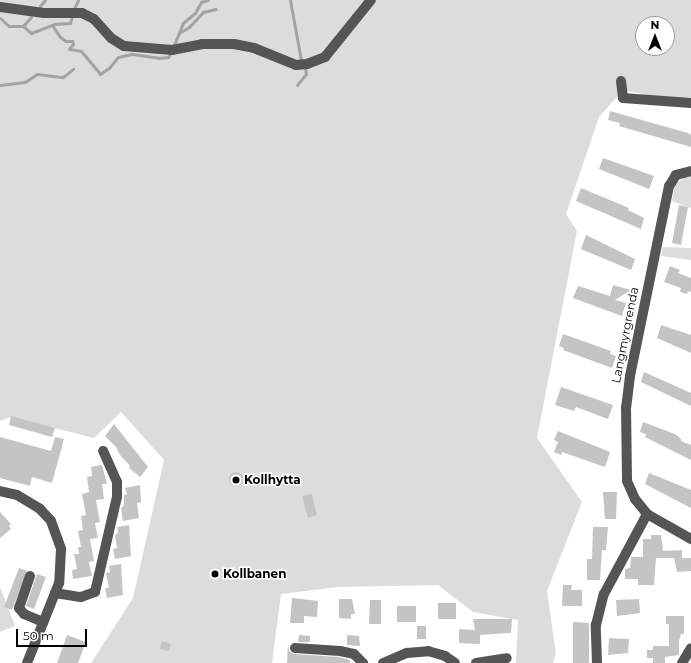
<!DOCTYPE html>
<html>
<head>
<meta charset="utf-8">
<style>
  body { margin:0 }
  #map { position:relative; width:691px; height:663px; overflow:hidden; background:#fff; font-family:Montserrat,sans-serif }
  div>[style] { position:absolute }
  .green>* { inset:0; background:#dcdcdc }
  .stream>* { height:3px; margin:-1.5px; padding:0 1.5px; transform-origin:1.5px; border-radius:1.5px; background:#a3a3a3 }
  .building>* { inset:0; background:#c4c4c4 }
  .round { border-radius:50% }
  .minor>* { height:10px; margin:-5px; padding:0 5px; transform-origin:5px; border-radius:5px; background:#555 }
  .dots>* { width:11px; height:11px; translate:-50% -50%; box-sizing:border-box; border:2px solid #fff; border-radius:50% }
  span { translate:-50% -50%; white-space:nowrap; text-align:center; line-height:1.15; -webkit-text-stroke:3px #fff; paint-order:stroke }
  .street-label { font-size:12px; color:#000 }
  .poi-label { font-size:12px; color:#000; font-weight:700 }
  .left { translate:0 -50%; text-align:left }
  .north { position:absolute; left:635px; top:16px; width:40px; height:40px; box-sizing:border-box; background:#fff; border:1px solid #999; border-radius:50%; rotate:0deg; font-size:11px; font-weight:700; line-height:16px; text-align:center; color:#000 }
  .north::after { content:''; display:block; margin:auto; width:14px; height:18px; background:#000; clip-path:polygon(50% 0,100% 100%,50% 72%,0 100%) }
  .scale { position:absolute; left:16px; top:629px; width:71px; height:18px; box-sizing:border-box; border:2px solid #000; border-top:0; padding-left:5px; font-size:12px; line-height:14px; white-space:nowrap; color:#000; -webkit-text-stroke:3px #fff; paint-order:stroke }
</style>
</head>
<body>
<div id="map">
  <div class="green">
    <i style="clip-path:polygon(evenodd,0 0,691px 0,691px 104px,623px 90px,599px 117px,566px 214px,577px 231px,537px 438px,582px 502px,547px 591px,556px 654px,553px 663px,516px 663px,518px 620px,473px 612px,438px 585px,338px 587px,281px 594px,272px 663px,91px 663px,133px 598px,164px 460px,121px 412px,94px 438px,11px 417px,0 421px,0 0,643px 24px,667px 24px,667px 48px,643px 48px,643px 24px)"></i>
    <i style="clip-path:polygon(691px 177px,691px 208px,672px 201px,675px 184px,684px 178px)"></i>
    <i style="clip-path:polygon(663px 247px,691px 248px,691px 260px,661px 256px)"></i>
    <i style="clip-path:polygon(0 587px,15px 626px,0 632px)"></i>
  </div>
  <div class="stream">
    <i style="left:290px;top:0;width:61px;rotate:79.6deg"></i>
    <i style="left:40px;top:6px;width:8px;rotate:-50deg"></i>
    <i style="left:74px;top:9px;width:10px;rotate:-66deg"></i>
    <i style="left:0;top:18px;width:12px;rotate:42deg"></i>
    <i style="left:9px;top:26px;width:14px"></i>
    <i style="left:23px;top:26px;width:11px;rotate:41deg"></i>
    <i style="left:31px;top:33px;width:25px;rotate:-21deg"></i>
    <i style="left:54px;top:24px;width:16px;rotate:-4deg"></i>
    <i style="left:70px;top:23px;width:7px;rotate:-74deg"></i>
    <i style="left:52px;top:25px;width:14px;rotate:56deg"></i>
    <i style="left:60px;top:37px;width:7px;rotate:34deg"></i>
    <i style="left:66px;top:41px;width:6px"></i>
    <i style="left:72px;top:41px;width:3px;rotate:72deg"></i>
    <i style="left:73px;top:44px;width:6px;rotate:129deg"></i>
    <i style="left:69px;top:49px;width:12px;rotate:9deg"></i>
    <i style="left:81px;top:51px;width:30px;rotate:50deg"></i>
    <i style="left:100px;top:74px;width:11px;rotate:-34deg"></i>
    <i style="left:109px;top:68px;width:14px;rotate:-51deg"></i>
    <i style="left:118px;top:57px;width:14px;rotate:-12deg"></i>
    <i style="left:132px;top:54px;width:27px;rotate:8deg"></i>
    <i style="left:159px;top:58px;width:9px;rotate:-6deg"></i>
    <i style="left:168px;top:57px;width:4px;rotate:-56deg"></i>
    <i style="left:23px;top:26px;width:12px;rotate:-48deg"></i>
    <i style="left:179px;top:33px;width:12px;rotate:-31deg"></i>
    <i style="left:189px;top:27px;width:21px;rotate:-47deg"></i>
    <i style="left:203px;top:12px;width:13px;rotate:-13deg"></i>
    <i style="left:174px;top:45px;width:24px;rotate:-68deg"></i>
    <i style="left:183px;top:23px;width:16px;rotate:-40deg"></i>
    <i style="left:195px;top:13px;width:13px;rotate:-61deg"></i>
    <i style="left:201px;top:2px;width:7px;rotate:-16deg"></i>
    <i style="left:0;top:85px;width:25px;rotate:-7deg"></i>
    <i style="left:25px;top:82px;width:14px;rotate:-34deg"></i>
    <i style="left:37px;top:74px;width:26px;rotate:7deg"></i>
    <i style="left:63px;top:77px;width:13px;rotate:-39deg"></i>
    <i style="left:297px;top:85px;width:14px;rotate:-51deg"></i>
    <i style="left:306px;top:74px;width:6px;rotate:-99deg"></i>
  </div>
  <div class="building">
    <i style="clip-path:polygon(610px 111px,688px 133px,691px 135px,691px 147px,619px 126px,620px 123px,608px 120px)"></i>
    <i style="clip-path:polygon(603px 158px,654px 176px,649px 189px,599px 169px)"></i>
    <i style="clip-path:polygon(581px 188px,629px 208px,628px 210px,644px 218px,641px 229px,576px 201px)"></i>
    <i style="clip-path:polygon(679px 205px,688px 207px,681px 245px,672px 243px)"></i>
    <i style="clip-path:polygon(586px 235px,635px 259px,631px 270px,581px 249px)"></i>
    <i style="clip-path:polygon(670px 266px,680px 270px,678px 273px,691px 278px,691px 292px,688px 291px,687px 294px,680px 292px,681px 288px,664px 282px)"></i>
    <i style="clip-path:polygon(613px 285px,631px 290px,615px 300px,626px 303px,622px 316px,573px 298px,578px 286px,610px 296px)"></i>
    <i style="clip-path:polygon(661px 325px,691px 335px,691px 353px,657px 338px)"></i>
    <i style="clip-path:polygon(563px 334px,611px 351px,610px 354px,616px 356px,612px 368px,563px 350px,564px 348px,559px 346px)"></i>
    <i style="clip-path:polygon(644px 372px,691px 393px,691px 406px,641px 382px)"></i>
    <i style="clip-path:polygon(561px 387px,613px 405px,608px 419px,576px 407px,574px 411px,555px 405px)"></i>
    <i style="clip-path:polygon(11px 416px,55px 428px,52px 437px,9px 425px)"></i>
    <i style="clip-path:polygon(643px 422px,675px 434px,681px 439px,681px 441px,691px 445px,691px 460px,645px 437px,646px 434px,640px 432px)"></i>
    <i style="clip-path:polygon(114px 424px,148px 467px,140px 477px,129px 468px,130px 466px,120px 455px,116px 447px,105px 436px)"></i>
    <i style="clip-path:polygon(558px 431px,610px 452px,605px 467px,562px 452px,561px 455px,554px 452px,558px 442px,554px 440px)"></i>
    <i style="clip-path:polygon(0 437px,51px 451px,55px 437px,64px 439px,52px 483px,32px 477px,30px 486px,0 478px)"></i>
    <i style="clip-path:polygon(102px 465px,107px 484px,102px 484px,104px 499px,96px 500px,100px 522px,95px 523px,98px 538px,90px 539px,94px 561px,89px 562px,92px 576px,73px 579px,72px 570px,77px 569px,74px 554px,79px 554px,78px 547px,81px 547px,78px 531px,83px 530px,81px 516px,86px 515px,82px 494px,89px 492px,87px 477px,92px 476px,91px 467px)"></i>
    <i class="round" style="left:229px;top:472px;width:14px;height:14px"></i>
    <i style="clip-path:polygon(649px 473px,691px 490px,691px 508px,645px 484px)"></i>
    <i style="clip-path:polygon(140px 485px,141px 502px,137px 503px,139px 518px,123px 521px,121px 508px,124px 505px,124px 495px,127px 494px,125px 488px)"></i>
    <i style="clip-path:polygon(603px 492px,617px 492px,616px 519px,605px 519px)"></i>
    <i style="clip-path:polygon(312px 494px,317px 515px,308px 518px,302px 496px)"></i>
    <i style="clip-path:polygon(0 512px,11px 524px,9px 526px,11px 529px,0 538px)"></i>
    <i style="clip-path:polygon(129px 525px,131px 556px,115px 559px,113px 549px,117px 548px,115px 535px,118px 533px,117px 527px)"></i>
    <i style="clip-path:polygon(593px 527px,608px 527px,606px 550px,602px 550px,600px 580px,587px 580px,587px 559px,592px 559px)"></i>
    <i style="clip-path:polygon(651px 535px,661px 535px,663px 551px,682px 550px,682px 558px,691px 558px,691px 571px,677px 572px,674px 558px,656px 558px,654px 585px,638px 585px,638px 579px,625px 579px,625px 569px,630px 568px,631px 557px,643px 557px,643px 539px,651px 539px)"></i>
    <i style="clip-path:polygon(121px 564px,123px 595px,107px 598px,105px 588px,109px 588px,106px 573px,110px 572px,109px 566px)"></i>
    <i style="clip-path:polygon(19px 568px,27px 571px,12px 610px,4px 607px)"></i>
    <i style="clip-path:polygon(37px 574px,46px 577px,34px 609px,26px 606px)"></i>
    <i style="clip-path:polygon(563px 585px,572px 585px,571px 590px,582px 590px,582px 606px,562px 606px)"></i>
    <i style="clip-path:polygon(292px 598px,318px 601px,317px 617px,304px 616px,304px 623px,290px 623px)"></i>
    <i style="clip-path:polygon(339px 599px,352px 599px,355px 614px,351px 614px,351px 619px,339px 618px)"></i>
    <i style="clip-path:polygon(639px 599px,640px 613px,617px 616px,616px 600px)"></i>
    <i style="clip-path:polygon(370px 600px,381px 600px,381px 624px,369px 624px)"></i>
    <i style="clip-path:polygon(438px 603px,456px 603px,456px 619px,438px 619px)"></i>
    <i style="clip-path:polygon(397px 606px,416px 606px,416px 622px,397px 622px)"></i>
    <i style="clip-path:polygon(666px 616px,684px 616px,684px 634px,681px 634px,679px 641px,679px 655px,665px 657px,665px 663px,653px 663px,653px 658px,647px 658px,647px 650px,653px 650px,653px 646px,669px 646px,669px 624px,666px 624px)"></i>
    <i style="clip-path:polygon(473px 619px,512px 619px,511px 633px,480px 635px,480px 644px,459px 643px,459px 629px,475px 630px)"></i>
    <i style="clip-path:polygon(573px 622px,589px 623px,589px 663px,573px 663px)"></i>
    <i style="clip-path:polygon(417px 626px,426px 626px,426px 639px,417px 639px)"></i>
    <i style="clip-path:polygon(67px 635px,86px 642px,78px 663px,57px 663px)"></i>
    <i style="clip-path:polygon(299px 635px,310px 636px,310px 642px,298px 642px)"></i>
    <i style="clip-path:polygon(347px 635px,359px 636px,360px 646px,347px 645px)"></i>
    <i style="clip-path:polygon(609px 638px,629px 639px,628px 653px,608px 655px)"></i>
    <i style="clip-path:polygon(162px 641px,171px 644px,169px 651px,160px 649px)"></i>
    <i style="clip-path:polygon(288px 644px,289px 651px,294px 654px,339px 657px,350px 660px,350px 663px,287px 663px)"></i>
  </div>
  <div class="minor">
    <i style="left:0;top:7px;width:44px;rotate:7.8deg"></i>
    <i style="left:44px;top:13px;width:38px"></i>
    <i style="left:82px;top:13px;width:13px;rotate:27deg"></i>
    <i style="left:94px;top:19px;width:25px;rotate:48deg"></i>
    <i style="left:111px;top:38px;width:15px;rotate:32deg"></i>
    <i style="left:124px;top:46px;width:48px;rotate:4.8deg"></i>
    <i style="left:172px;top:50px;width:31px;rotate:-11deg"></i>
    <i style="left:202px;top:44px;width:32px"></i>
    <i style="left:234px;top:44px;width:20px;rotate:11deg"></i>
    <i style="left:254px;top:48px;width:45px;rotate:22deg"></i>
    <i style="left:296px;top:65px;width:11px;rotate:-5deg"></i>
    <i style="left:307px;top:64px;width:19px;rotate:-21deg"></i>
    <i style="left:325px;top:57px;width:73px;rotate:-51.1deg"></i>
    <i style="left:621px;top:81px;width:17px;rotate:83deg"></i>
    <i style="left:623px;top:98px;width:68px;rotate:4.2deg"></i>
    <i style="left:691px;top:171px;width:16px;rotate:165deg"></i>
    <i style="left:676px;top:175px;width:13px;rotate:122deg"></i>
    <i style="left:669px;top:186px;width:194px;rotate:101.6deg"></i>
    <i style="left:630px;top:376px;width:31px;rotate:97deg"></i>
    <i style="left:626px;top:407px;width:74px;rotate:89.2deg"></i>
    <i style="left:627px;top:481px;width:20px;rotate:66deg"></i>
    <i style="left:635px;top:499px;width:19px;rotate:51deg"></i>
    <i style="left:647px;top:514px;width:51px;rotate:29.6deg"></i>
    <i style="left:0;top:491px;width:17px;rotate:13deg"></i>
    <i style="left:17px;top:495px;width:27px;rotate:31deg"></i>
    <i style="left:40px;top:509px;width:16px;rotate:47deg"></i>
    <i style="left:51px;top:521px;width:30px;rotate:70deg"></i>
    <i style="left:61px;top:549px;width:34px;rotate:93deg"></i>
    <i style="left:59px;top:583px;width:86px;rotate:111.8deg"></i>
    <i style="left:30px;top:576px;width:34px;rotate:109deg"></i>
    <i style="left:19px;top:608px;width:8px;rotate:50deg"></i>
    <i style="left:24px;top:614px;width:21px;rotate:23deg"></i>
    <i style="left:55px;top:593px;width:26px;rotate:9deg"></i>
    <i style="left:81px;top:597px;width:15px;rotate:-20deg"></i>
    <i style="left:95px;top:592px;width:98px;rotate:-77deg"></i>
    <i style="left:117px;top:497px;width:15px;rotate:-90deg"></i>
    <i style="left:117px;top:482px;width:34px;rotate:-114deg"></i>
    <i style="left:295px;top:648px;width:45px;rotate:3.8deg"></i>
    <i style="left:340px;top:651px;width:14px;rotate:12deg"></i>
    <i style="left:354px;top:654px;width:13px;rotate:45deg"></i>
    <i style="left:383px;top:663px;width:26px;rotate:-23deg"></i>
    <i style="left:407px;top:653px;width:21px;rotate:-5deg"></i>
    <i style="left:428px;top:651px;width:18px;rotate:16deg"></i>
    <i style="left:445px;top:656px;width:12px;rotate:35deg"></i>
    <i style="left:476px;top:663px;width:31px;rotate:-9deg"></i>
    <i style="left:597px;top:663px;width:38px;rotate:-92deg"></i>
    <i style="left:596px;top:625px;width:32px;rotate:-76deg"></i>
    <i style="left:604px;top:594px;width:91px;rotate:-61.7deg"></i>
    <i style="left:682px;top:663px;width:17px;rotate:-59deg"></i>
  </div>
  <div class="dots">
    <i style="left:236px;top:480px;background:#000"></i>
    <i style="left:215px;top:574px;background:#000"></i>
  </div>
  <div class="street-label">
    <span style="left:625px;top:335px;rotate:-79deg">Langmyrgrenda</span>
  </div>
  <div class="poi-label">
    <span class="left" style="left:244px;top:480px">Kollhytta</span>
    <span class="left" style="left:223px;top:574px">Kollbanen</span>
  </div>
  <div class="north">N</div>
  <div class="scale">50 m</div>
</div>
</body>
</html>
